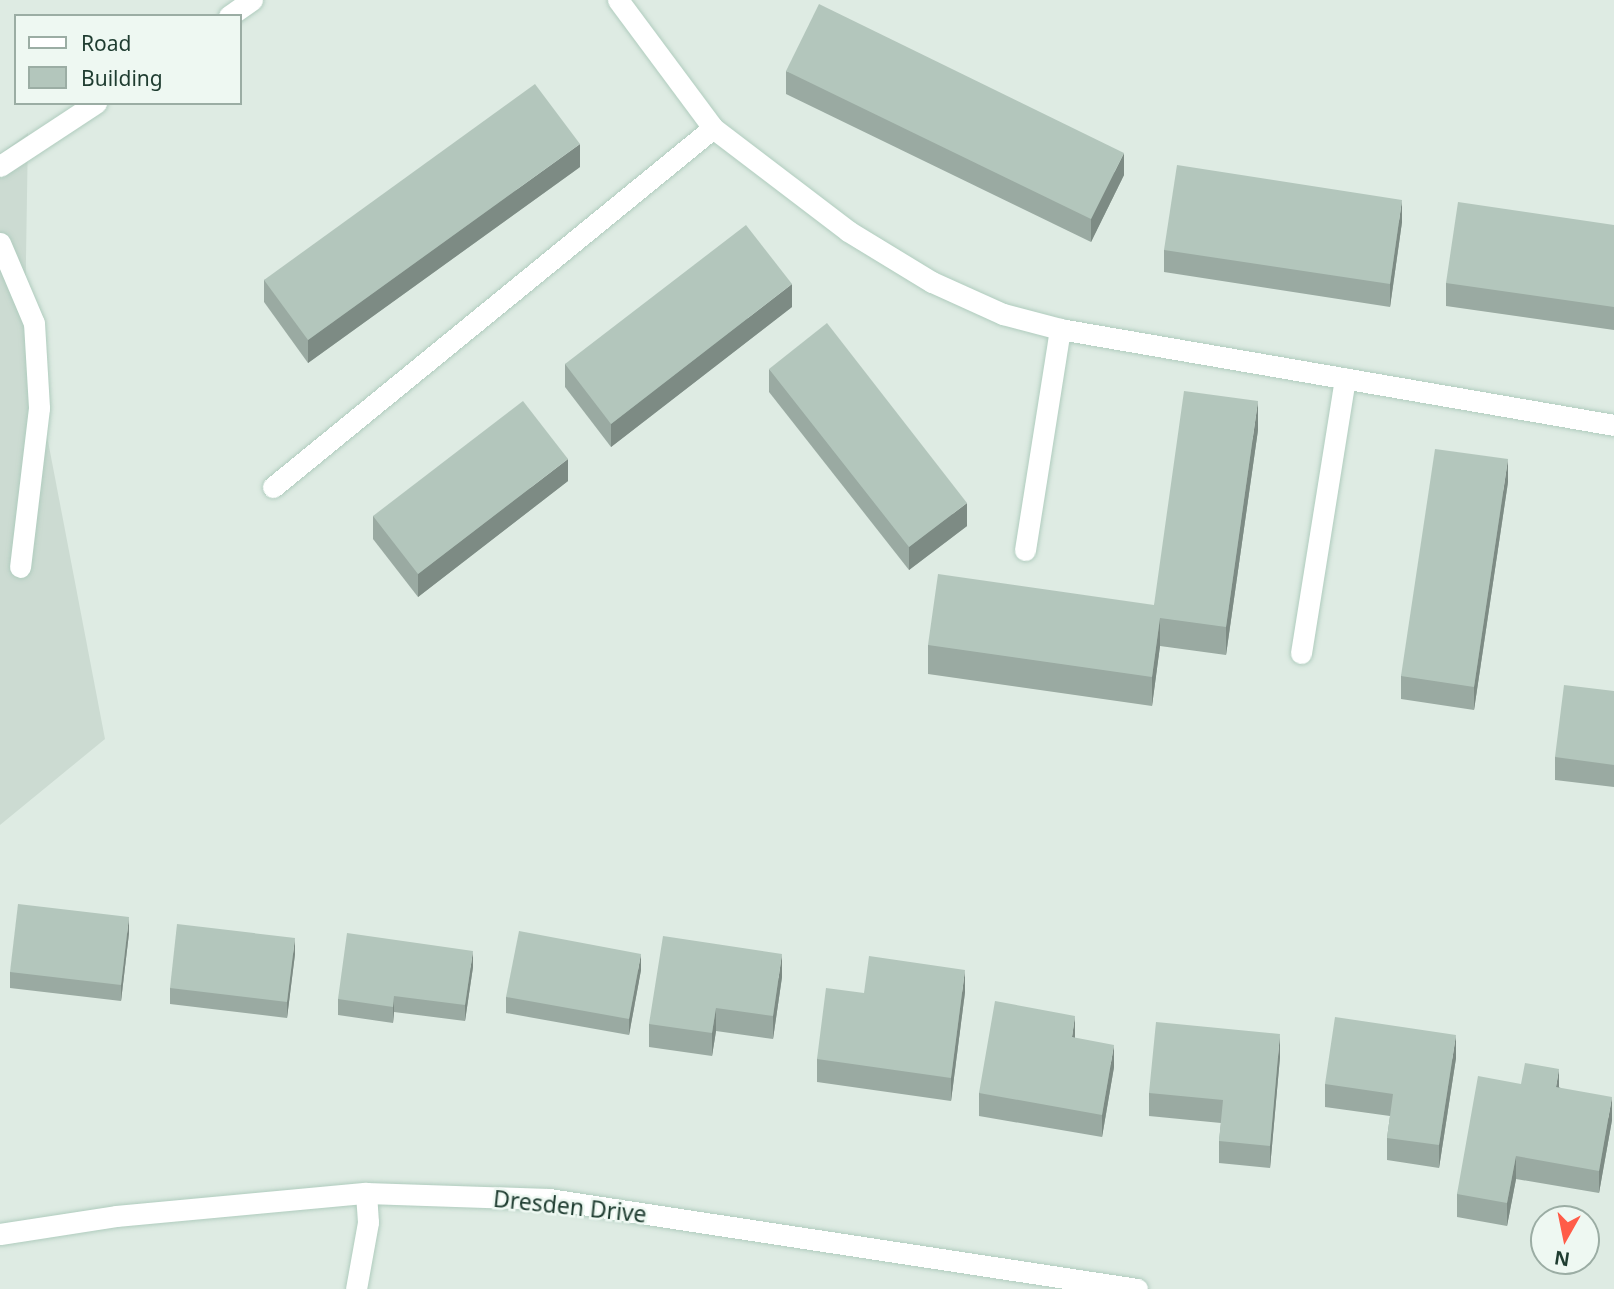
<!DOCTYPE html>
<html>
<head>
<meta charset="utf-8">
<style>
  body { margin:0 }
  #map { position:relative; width:1614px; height:1289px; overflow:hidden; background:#deebe3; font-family:"Noto Sans",sans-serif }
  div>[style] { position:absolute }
  .built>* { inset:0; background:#ccdbd2 }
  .roads { filter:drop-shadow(0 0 2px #b0ccbe) drop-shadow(0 0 2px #b0ccbe) }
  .service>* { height:21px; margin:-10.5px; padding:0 10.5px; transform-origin:10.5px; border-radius:10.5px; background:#fff }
  .minor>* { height:21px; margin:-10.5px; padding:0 10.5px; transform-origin:10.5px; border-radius:10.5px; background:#fff }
  .tertiary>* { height:21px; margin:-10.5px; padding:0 10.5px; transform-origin:10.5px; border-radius:10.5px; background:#fff }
  .secondary>* { height:21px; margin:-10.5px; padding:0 10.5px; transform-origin:10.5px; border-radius:10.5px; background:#fff }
  .wall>* { inset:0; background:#9aaaa2 }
  .shaded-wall>* { inset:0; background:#7d8b84 }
  .building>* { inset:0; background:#b3c6bc }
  span { translate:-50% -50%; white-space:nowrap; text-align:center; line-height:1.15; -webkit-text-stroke:5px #eef8f2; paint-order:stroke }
  .street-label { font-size:23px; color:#1e3c30 }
  .legend { position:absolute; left:14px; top:14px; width:228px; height:91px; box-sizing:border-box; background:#eef8f2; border:2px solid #9bada4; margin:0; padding:9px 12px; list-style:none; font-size:21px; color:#1e3c30 }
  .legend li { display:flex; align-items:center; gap:14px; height:35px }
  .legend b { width:35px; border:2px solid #9bada4 }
  .north { position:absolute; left:1530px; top:1205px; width:70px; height:70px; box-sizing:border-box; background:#eef8f2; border:2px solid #9bada4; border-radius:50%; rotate:189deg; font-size:19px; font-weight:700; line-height:28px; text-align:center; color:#1e3c30 }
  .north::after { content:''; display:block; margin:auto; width:24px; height:32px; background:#ff5c48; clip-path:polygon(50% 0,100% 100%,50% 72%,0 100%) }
</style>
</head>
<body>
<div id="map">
  <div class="built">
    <i style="clip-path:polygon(28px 133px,25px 321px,105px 739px,0 825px,0 154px)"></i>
  </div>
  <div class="roads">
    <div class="service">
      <i style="left:0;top:243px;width:87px;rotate:67deg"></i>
      <i style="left:34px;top:323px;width:85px;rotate:86.6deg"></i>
      <i style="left:39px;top:408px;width:160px;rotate:96.8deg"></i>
    </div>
    <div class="minor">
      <i style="left:618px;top:0;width:159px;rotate:53.4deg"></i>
      <i style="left:713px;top:128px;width:170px;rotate:37.3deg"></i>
      <i style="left:848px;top:231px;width:98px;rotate:31.3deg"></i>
      <i style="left:932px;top:282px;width:78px;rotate:24.3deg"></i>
      <i style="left:1003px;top:314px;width:59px;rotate:14.7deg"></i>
      <i style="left:1060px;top:329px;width:562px;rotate:9.83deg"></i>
      <i style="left:273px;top:487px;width:568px;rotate:-39.21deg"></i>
      <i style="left:1025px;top:550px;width:224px;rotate:-81deg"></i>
      <i style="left:1301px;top:653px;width:278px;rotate:-80.9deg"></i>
      <i style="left:356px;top:1289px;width:68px;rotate:-79.8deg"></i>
      <i style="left:368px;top:1222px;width:29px;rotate:-94deg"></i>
    </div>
    <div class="tertiary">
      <i style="left:0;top:1234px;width:117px;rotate:-8.8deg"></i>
      <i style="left:116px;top:1216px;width:251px;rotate:-5.3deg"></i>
      <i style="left:366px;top:1193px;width:183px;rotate:1.9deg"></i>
      <i style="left:549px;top:1199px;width:595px;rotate:8.7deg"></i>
    </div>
    <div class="secondary">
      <i style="left:229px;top:16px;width:28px;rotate:-35deg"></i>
      <i style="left:0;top:166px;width:115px;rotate:-33.3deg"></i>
    </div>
  </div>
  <div class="wall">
    <i style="clip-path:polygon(786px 71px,1124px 175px,1091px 242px,786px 94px)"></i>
    <i style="clip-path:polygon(580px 167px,308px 363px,264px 302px,264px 280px)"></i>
    <i style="clip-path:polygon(1402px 222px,1390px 307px,1164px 272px,1164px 250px)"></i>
    <i style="clip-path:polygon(1614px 225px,1614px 330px,1446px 306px,1446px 283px)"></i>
    <i style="clip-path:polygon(792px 307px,611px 447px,565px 387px,565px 364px)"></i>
    <i style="clip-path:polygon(769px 369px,967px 526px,909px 570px,769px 392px)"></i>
    <i style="clip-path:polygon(1258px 430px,1226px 655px,1160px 646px,1152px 706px,928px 674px,928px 645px,1154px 605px)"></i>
    <i style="clip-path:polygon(568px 481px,418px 597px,373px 539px,373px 516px)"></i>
    <i style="clip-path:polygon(1508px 482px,1474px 710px,1401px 699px,1401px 676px)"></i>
    <i style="clip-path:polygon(1614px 691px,1614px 787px,1555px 780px,1555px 757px)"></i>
    <i style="clip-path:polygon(129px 933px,121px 1001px,10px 988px,10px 972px)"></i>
    <i style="clip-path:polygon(295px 954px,287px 1018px,170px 1004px,170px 988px)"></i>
    <i style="clip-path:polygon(473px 967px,465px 1021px,394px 1012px,393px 1023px,338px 1015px,338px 999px)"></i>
    <i style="clip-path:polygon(641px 970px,629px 1035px,506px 1013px,506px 997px)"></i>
    <i style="clip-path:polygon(782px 977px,773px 1039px,716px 1031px,712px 1056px,649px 1047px,649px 1024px)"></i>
    <i style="clip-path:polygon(965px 992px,951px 1101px,817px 1082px,817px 1059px,864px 993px)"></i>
    <i style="clip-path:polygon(1075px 1038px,1114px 1067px,1102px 1137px,979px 1116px,979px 1093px)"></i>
    <i style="clip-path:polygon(1280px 1057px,1270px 1168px,1219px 1163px,1219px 1141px,1221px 1123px,1149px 1116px,1149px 1093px)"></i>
    <i style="clip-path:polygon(1456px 1058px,1439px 1168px,1387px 1160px,1387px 1138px,1390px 1116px,1325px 1107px,1325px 1084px)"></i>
    <i style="clip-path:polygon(1521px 1084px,1559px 1087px,1612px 1120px,1599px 1193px,1516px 1179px,1507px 1226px,1457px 1217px,1457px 1194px)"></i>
  </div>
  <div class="shaded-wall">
    <i style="clip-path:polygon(580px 144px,580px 167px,308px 363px,308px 340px)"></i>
    <i style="clip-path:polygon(1124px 153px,1124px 175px,1091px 242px,1091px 219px)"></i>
    <i style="clip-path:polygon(1402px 200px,1402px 222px,1390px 307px,1390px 284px)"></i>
    <i style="clip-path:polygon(792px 284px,792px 307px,611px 447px,611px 424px)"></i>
    <i style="clip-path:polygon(1258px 401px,1258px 430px,1226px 655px,1226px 627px)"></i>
    <i style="clip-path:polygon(568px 459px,568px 481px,418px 597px,418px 574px)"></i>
    <i style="clip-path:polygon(1508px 459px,1508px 482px,1474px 710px,1474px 687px)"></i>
    <i style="clip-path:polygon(967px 503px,967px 526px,909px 570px,909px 547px)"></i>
    <i style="clip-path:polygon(1160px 618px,1160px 646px,1152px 706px,1152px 677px)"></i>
    <i style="clip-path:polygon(129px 917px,129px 933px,121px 1001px,121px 985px)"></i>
    <i style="clip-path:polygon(295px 938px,295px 954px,287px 1018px,287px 1002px)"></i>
    <i style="clip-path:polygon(473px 951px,473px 967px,465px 1021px,465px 1005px)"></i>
    <i style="clip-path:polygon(641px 954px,641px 970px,629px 1035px,629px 1019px)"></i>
    <i style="clip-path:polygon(782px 954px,782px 977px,773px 1039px,773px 1016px)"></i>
    <i style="clip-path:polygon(965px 970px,965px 992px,951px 1101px,951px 1078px)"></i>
    <i style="clip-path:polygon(394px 996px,394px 1012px,393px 1023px,393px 1007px)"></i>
    <i style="clip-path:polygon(716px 1008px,716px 1031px,712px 1056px,712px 1033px)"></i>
    <i style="clip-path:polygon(1075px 1016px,1075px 1039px,1072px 1037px)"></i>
    <i style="clip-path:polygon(1280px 1034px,1280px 1057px,1270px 1168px,1270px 1146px)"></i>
    <i style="clip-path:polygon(1456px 1035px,1456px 1058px,1439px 1168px,1439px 1145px)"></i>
    <i style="clip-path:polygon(1114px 1045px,1114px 1067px,1102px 1137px,1102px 1115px)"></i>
    <i style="clip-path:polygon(1559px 1069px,1559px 1092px,1556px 1087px)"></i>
    <i style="clip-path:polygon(1612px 1097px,1612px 1120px,1599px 1193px,1599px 1171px)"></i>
    <i style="clip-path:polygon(1516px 1156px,1516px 1179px,1507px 1226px,1507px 1203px)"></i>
  </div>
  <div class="building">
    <i style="clip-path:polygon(819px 4px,1124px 153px,1091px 219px,786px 71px)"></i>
    <i style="clip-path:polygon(535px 84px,580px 144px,308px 340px,264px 280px)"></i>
    <i style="clip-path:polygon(1177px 165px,1402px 200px,1390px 284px,1164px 250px)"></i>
    <i style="clip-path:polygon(1458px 202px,1614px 225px,1614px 307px,1446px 283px)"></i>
    <i style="clip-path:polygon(746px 225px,792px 284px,611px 424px,565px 364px)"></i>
    <i style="clip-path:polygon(827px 323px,967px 503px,909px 547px,769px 369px)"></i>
    <i style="clip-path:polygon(1184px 391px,1258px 401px,1226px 627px,1160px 618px,1152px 677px,928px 645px,938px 574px,1154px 605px)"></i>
    <i style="clip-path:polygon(523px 401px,568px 459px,418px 574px,373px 516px)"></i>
    <i style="clip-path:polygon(1435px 449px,1508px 459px,1474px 687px,1401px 676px)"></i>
    <i style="clip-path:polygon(1564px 685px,1614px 691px,1614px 765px,1555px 757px)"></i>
    <i style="clip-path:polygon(18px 904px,129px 917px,121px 985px,10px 972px)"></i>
    <i style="clip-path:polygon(177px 924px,295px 938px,287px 1002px,170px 988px)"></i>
    <i style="clip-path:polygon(519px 931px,641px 954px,629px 1019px,506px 997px)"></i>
    <i style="clip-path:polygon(347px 933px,473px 951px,465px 1005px,394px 996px,393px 1007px,338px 999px)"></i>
    <i style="clip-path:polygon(663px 936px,782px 954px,773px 1016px,716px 1008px,712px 1033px,649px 1024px)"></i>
    <i style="clip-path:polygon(869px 956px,965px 970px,951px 1078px,817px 1059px,826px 988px,864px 993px)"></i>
    <i style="clip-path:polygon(995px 1001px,1075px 1016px,1072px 1037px,1114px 1045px,1102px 1115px,979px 1093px)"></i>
    <i style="clip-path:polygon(1335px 1017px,1456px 1035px,1439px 1145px,1387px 1138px,1393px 1094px,1325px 1084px)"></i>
    <i style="clip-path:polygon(1156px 1022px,1280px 1034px,1270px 1146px,1219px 1141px,1223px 1100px,1149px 1093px)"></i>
    <i style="clip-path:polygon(1525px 1063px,1559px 1069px,1556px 1087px,1612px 1097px,1599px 1171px,1516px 1156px,1507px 1203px,1457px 1194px,1478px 1076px,1521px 1084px)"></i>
  </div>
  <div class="street-label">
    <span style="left:570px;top:1206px;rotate:6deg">Dresden Drive</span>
  </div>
  <ul class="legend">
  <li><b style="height:9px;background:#fff"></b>Road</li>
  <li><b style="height:19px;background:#b3c6bc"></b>Building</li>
  </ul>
  <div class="north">N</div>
</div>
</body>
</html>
